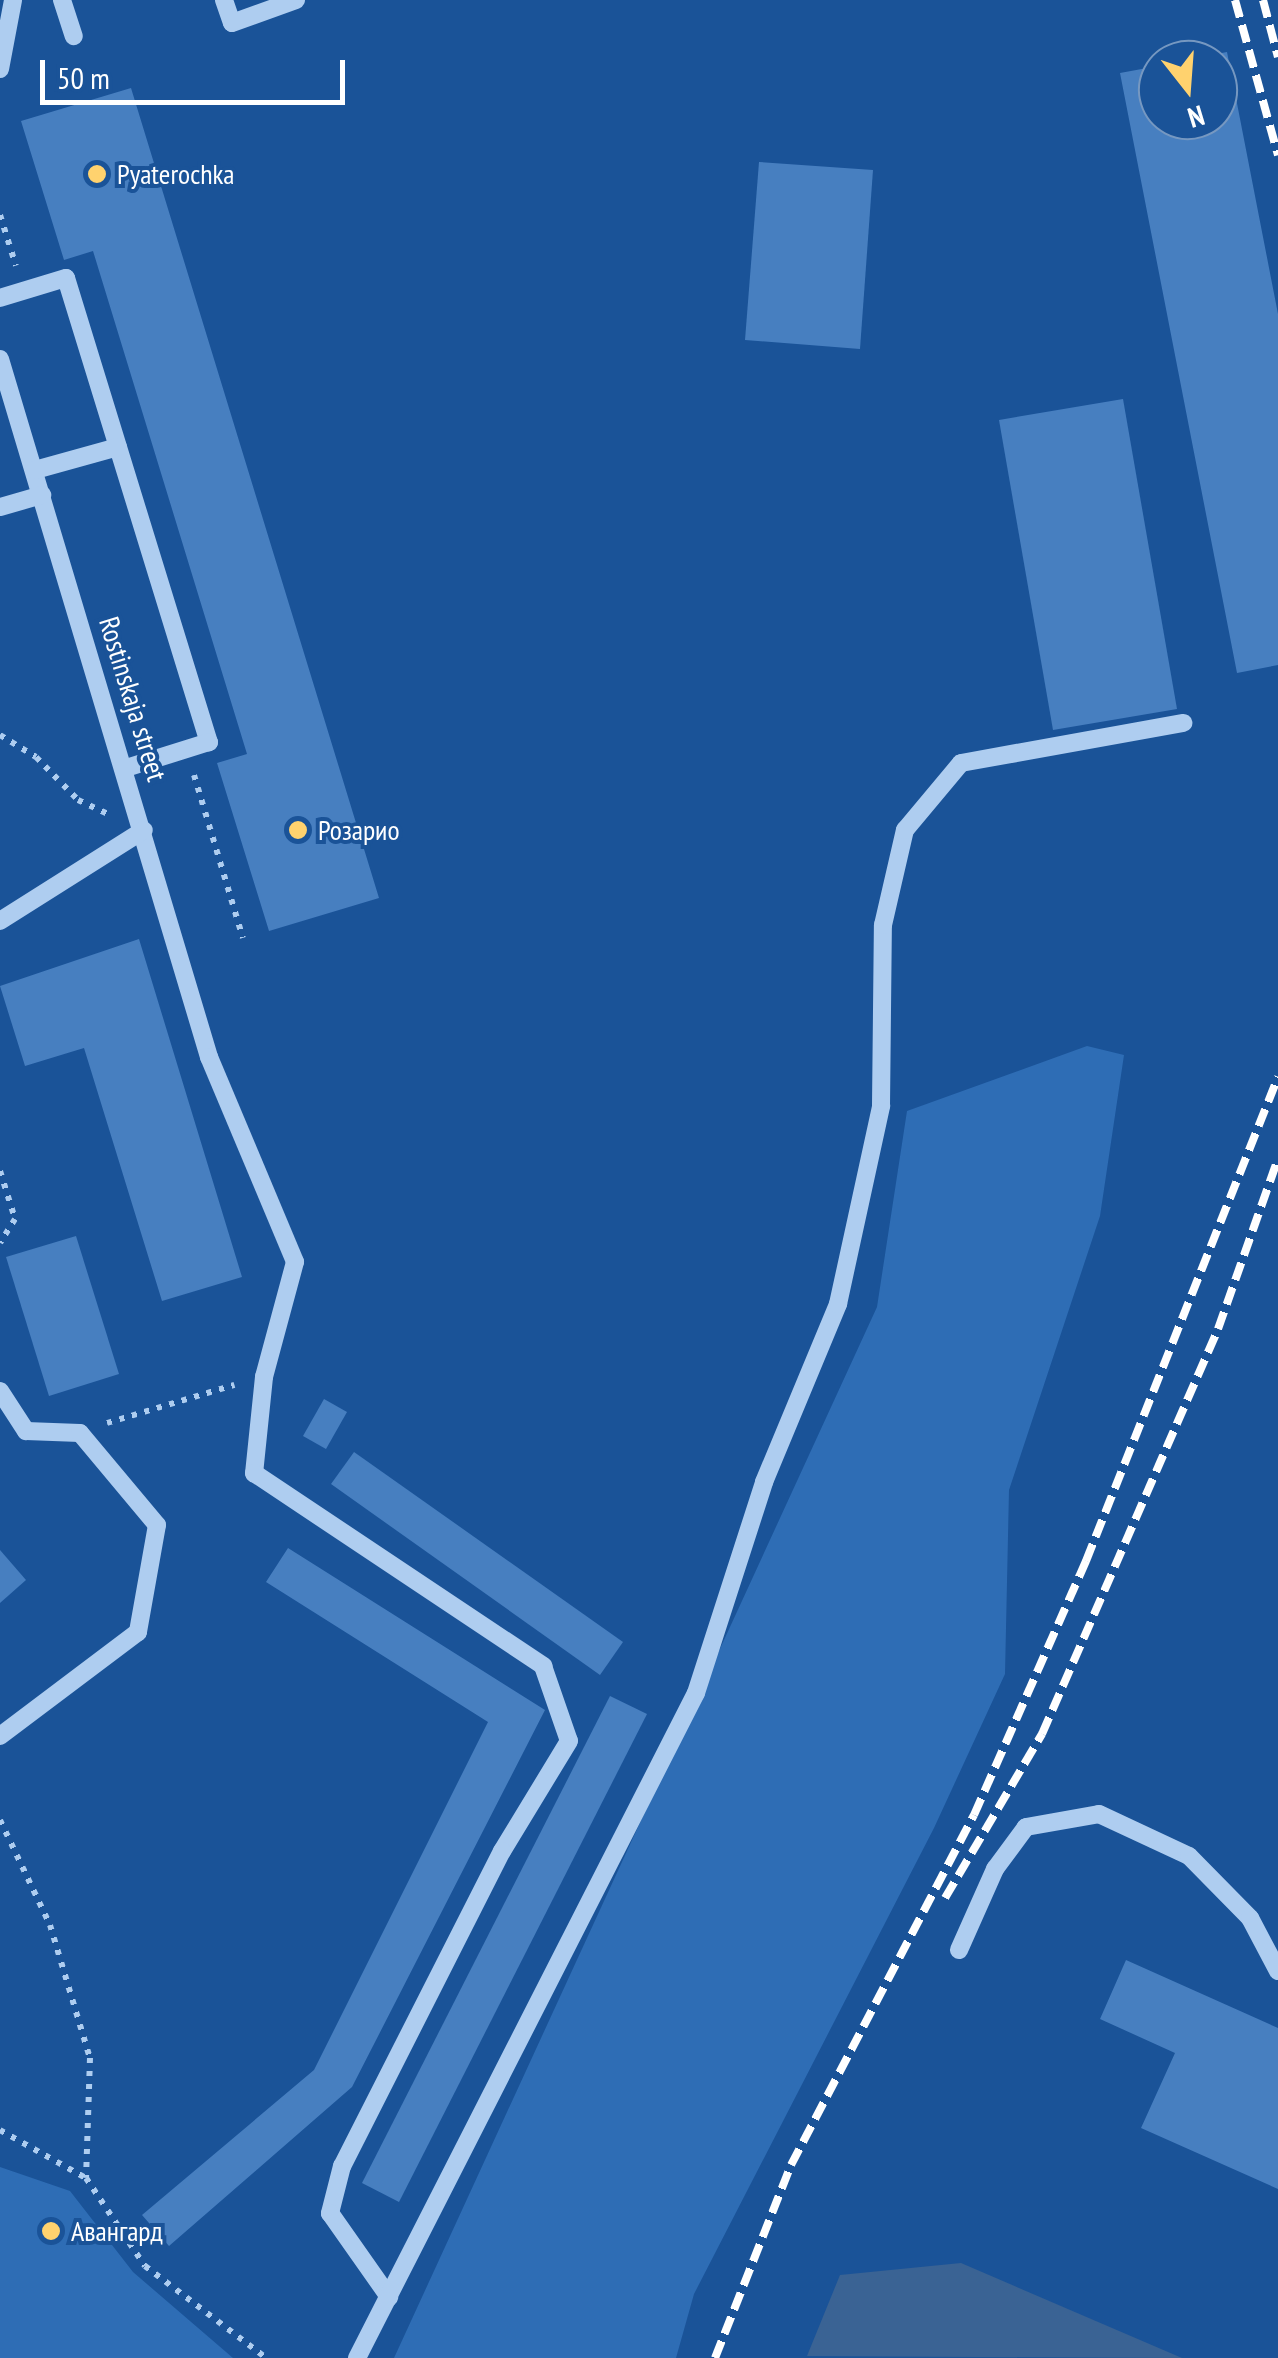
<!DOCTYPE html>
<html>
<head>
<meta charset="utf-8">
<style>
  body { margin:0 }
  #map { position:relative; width:1278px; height:2358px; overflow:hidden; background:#1a5398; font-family:"PT Sans Narrow",sans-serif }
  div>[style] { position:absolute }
  .green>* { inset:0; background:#2e6db5 }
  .water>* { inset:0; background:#3a6394 }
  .building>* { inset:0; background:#477fc0 }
  .path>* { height:6px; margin-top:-3px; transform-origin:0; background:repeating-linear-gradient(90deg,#aecdf0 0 5px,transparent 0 13px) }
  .minor>* { height:18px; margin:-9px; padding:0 9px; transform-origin:9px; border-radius:9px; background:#aecdf0 }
  .rail>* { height:8px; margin-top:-4px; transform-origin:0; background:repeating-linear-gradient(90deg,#fff 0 18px,transparent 0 26px) }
  .dots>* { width:28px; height:28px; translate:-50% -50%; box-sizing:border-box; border:5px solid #1a5398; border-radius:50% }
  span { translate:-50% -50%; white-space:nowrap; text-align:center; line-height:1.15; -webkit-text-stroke:8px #1a5398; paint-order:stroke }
  .poi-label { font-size:28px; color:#fff }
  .left { translate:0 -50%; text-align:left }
  .street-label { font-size:28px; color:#fff }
  .north { position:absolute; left:1138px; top:40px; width:100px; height:100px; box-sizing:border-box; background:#1a5398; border:2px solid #7698c1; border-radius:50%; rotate:163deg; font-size:28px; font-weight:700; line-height:40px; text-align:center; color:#fff }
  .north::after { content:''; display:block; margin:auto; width:35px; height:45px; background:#ffd26e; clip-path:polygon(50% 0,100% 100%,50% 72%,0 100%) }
  .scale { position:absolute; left:40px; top:60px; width:305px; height:45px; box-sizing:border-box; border:5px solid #fff; border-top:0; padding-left:12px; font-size:30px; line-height:35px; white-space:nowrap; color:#fff; -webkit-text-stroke:8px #1a5398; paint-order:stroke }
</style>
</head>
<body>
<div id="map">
  <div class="green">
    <i style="clip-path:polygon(1087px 1046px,1124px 1055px,1100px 1216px,1009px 1490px,1005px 1674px,934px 1828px,694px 2294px,676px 2358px,394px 2358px,877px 1307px,907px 1111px)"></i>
    <i style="clip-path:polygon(0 2167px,70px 2191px,133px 2272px,233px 2358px,0 2358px)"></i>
  </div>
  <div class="water">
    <i style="clip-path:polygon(961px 2263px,1182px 2358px,807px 2356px,840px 2275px)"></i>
  </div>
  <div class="building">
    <i style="clip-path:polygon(1227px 52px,1278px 314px,1278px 665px,1237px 673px,1120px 73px,1158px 66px,1158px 120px,1218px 120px,1218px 60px,1195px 58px)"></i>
    <i style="clip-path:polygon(131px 88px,379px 898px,269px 931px,217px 763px,247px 754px,93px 251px,64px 260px,21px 121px)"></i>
    <i style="clip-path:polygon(759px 162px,873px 170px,860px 349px,745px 340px)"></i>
    <i style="clip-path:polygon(1123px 399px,1177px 709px,1053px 730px,999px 420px)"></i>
    <i style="clip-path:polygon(139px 939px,242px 1277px,162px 1301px,84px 1048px,25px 1066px,0 986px)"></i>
    <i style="clip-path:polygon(76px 1236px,119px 1374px,49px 1396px,6px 1257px)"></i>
    <i style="clip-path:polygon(324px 1399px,347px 1412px,326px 1449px,303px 1436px)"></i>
    <i style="clip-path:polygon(354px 1452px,623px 1642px,600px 1675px,331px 1484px)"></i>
    <i style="clip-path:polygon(288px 1548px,545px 1710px,352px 2087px,169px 2246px,142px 2215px,314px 2070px,488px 1722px,266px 1582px)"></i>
    <i style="clip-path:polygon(0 1550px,26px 1580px,0 1603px)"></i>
    <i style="clip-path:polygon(610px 1696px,647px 1714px,399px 2202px,362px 2183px)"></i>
    <i style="clip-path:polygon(1126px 1960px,1278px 2028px,1278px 2189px,1141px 2128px,1175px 2053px,1100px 2019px)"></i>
  </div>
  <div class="path">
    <i style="left:0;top:215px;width:53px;rotate:72.6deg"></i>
    <i style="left:0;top:735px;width:42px;rotate:31.4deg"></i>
    <i style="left:36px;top:757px;width:60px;rotate:45.7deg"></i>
    <i style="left:78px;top:800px;width:33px;rotate:25deg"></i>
    <i style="left:194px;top:775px;width:170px;rotate:73.3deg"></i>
    <i style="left:0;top:1171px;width:50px;rotate:72.6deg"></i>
    <i style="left:15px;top:1219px;width:28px;rotate:122deg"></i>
    <i style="left:107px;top:1423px;width:133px;rotate:-16.7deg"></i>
    <i style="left:0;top:1820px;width:116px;rotate:64.5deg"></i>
    <i style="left:50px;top:1925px;width:139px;rotate:73.3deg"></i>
    <i style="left:90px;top:2058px;width:120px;rotate:91.9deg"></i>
    <i style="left:0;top:2130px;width:98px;rotate:29.2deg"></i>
    <i style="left:86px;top:2178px;width:106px;rotate:56.2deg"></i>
    <i style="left:145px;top:2266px;width:152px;rotate:37.2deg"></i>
  </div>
  <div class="minor">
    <i style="left:62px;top:0;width:38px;rotate:72deg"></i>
    <i style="left:224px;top:0;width:24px;rotate:71deg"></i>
    <i style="left:232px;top:23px;width:68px;rotate:-19.8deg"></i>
    <i style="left:0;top:69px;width:70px;rotate:-79.3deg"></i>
    <i style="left:0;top:298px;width:69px;rotate:-16.9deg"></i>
    <i style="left:66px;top:278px;width:486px;rotate:72.9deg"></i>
    <i style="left:209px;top:742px;width:87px;rotate:162.6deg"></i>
    <i style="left:0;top:359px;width:729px;rotate:73.33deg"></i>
    <i style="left:209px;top:1057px;width:222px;rotate:67.2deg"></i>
    <i style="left:295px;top:1262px;width:119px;rotate:105.1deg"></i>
    <i style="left:264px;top:1377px;width:97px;rotate:95.9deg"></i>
    <i style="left:254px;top:1473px;width:348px;rotate:33.7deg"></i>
    <i style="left:543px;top:1666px;width:79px;rotate:70.9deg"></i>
    <i style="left:569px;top:1741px;width:129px;rotate:121.3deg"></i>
    <i style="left:502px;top:1851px;width:353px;rotate:116.9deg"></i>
    <i style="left:342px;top:2166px;width:49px;rotate:104.3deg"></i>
    <i style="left:330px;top:2213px;width:103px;rotate:54.9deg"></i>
    <i style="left:35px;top:470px;width:86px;rotate:-15.5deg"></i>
    <i style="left:0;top:507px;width:44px;rotate:-15.9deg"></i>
    <i style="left:0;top:921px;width:170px;rotate:-32.3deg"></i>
    <i style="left:0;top:1391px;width:48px;rotate:57deg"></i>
    <i style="left:26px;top:1431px;width:54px;rotate:2.1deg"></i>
    <i style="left:80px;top:1433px;width:120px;rotate:50.1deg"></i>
    <i style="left:157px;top:1525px;width:109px;rotate:100.1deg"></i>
    <i style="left:138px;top:1632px;width:173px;rotate:143deg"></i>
    <i style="left:959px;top:1950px;width:89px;rotate:-66deg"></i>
    <i style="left:995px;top:1869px;width:52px;rotate:-53.6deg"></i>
    <i style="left:1026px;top:1827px;width:74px;rotate:-10.1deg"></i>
    <i style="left:1099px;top:1814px;width:99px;rotate:25deg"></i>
    <i style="left:1189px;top:1856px;width:87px;rotate:45.5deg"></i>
    <i style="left:1250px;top:1918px;width:60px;rotate:62.2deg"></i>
    <i style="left:357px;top:2358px;width:746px;rotate:-62.99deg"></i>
    <i style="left:696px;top:1693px;width:222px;rotate:-72.1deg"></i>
    <i style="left:764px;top:1482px;width:193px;rotate:-67.4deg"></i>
    <i style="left:838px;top:1304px;width:203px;rotate:-77.7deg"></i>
    <i style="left:881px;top:1106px;width:181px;rotate:-89.4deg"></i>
    <i style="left:883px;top:925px;width:98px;rotate:-77deg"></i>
    <i style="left:905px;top:830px;width:87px;rotate:-50.1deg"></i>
    <i style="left:961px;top:763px;width:226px;rotate:-10.2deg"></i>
  </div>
  <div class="rail">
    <i style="left:1235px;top:0;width:161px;rotate:74.5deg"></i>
    <i style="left:1263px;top:0;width:59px;rotate:75.3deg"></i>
    <i style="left:945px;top:1898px;width:191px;rotate:-59.4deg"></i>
    <i style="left:1042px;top:1734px;width:442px;rotate:-66.5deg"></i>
    <i style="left:1218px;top:1329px;width:180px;rotate:-70.6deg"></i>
    <i style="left:715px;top:2358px;width:207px;rotate:-68.5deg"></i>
    <i style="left:791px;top:2165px;width:395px;rotate:-62.4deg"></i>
    <i style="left:974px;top:1815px;width:278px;rotate:-66.2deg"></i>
    <i style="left:1086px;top:1561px;width:521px;rotate:-68.36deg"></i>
  </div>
  <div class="dots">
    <i style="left:97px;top:174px;background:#ffd26e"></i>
    <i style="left:298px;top:830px;background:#ffd26e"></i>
    <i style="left:51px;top:2231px;background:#ffd26e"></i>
  </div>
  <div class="poi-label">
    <span class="left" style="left:117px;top:174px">Pyaterochka</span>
    <span class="left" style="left:318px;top:830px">Розарио</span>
    <span class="left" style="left:71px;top:2231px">Авангард</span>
  </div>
  <div class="street-label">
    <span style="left:133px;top:699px;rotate:73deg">Rostinskaja street</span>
  </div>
  <div class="north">N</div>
  <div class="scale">50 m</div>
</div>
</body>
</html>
